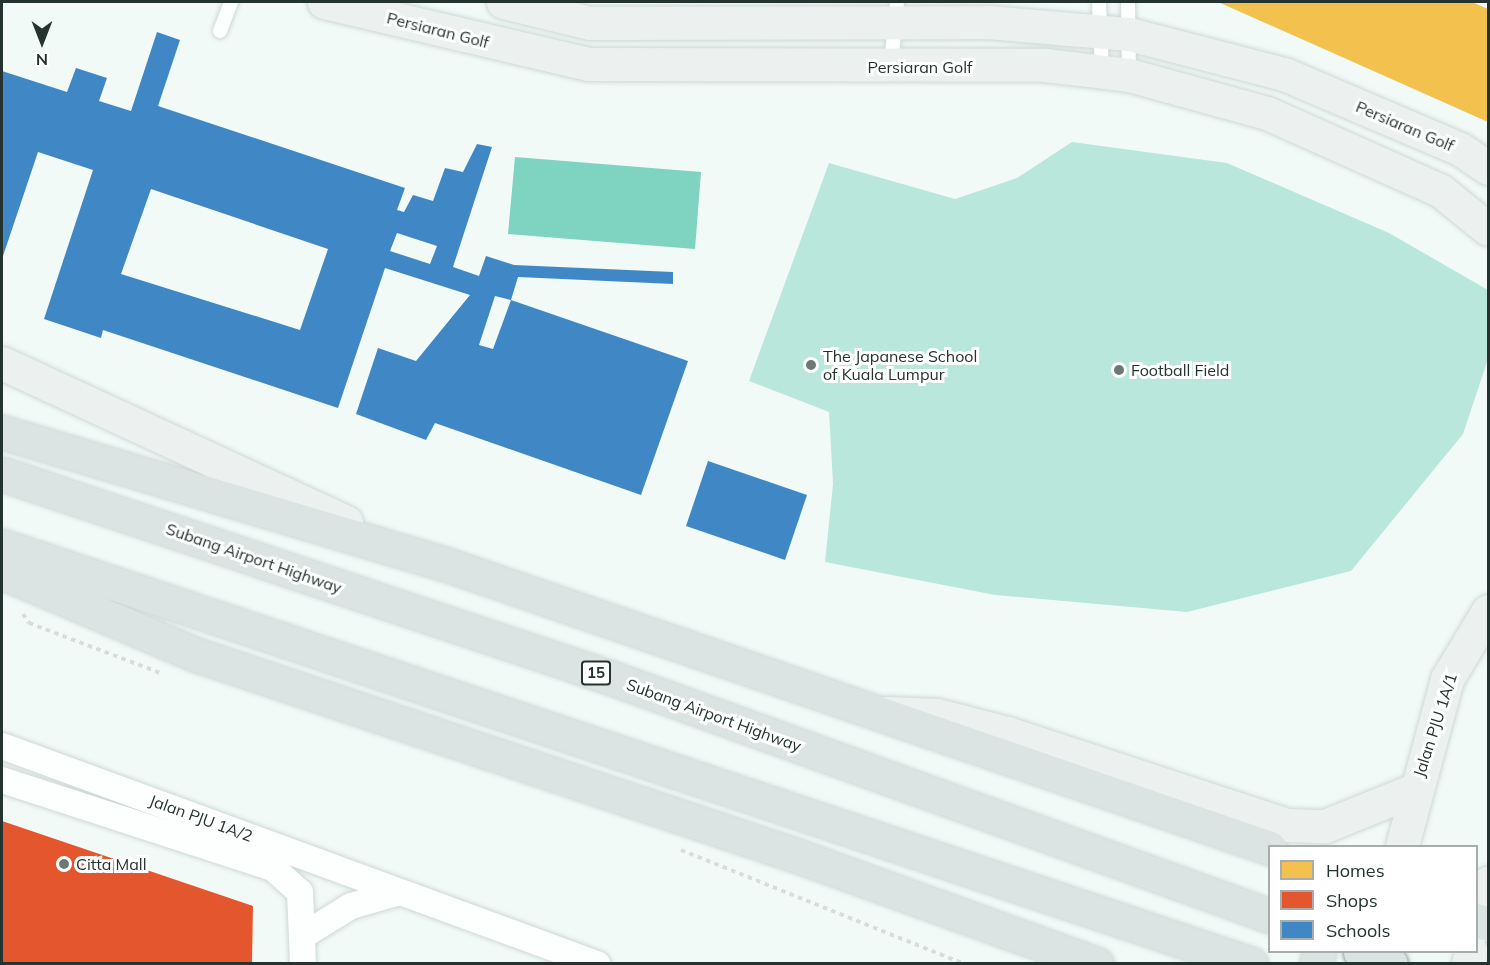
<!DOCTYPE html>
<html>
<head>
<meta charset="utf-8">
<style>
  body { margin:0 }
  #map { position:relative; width:1490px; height:965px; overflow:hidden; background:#f2faf8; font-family:Mulish,sans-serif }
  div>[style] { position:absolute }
  .green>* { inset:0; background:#bae7dc }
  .water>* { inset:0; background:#7ed3c1 }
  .homes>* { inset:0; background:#f2c14e }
  .shops>* { inset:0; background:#e4572e }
  .schools>* { inset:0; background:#3f88c5 }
  .path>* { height:4px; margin-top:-2px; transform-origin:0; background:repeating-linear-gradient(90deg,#d9dcdc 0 4.5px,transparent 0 9px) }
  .roads { filter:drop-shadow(0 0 2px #cdd8d5) drop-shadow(0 0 2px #cdd8d5) }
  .lane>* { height:14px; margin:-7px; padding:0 7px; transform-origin:7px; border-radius:7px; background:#fdfefe }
  .street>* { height:26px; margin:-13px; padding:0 13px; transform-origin:13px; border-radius:13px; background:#fdfefe }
  .secondary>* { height:33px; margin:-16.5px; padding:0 16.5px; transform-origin:16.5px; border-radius:16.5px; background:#ecf1f0 }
  .primary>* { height:33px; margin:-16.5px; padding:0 16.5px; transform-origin:16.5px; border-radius:16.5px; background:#dbe4e2 }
  .bridges { filter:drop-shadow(0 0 2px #95a6a2) drop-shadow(0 0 2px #95a6a2) }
  .primary-bridge>* { height:33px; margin:-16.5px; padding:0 16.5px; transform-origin:16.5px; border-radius:16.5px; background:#dbe4e2 }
  .dots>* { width:16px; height:16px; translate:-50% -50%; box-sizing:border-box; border:3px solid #fff; border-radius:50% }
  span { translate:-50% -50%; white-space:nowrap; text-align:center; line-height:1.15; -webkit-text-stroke:6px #fff; paint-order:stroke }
  .shield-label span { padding:2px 4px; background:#fff; border:2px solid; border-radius:4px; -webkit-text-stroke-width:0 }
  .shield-label { font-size:15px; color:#24332f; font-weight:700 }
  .street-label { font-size:16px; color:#24332f }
  .poi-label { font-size:16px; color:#24332f }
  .left { translate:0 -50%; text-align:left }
  .frame { position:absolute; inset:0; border:3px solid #24332f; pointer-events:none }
  .legend { position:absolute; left:1268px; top:845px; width:210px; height:108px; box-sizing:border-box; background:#fff; border:2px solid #a7adac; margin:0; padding:8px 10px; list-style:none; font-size:18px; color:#24332f }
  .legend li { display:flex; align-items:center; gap:12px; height:30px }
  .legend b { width:30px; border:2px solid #a7adac }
  .north { position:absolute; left:12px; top:12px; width:60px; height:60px; -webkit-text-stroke:4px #fff; paint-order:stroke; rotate:180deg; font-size:16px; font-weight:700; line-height:24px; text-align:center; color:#24332f }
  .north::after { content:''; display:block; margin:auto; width:21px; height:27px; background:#24332f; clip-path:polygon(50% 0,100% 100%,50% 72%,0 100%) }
</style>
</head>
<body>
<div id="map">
  <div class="green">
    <i style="clip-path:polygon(1072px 142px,1227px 163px,1389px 233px,1488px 290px,1488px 359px,1463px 434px,1351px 571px,1187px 612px,995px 595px,825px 562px,833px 484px,829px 412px,749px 381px,829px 163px,955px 199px,1017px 178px)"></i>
  </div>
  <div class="water">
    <i style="clip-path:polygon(515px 157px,701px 172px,695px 249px,508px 234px)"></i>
  </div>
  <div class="homes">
    <i style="clip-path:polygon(1218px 2px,1472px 2px,1488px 9px,1488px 122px)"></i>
  </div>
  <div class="shops">
    <i style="clip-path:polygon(2px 821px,253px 906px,252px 964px,2px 964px)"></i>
  </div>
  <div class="schools">
    <i style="clip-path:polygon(evenodd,157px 32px,180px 40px,158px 106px,405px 188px,397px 210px,404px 212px,413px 195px,433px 201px,445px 168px,463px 172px,477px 144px,492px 147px,453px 267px,479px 276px,486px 256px,514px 265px,673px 272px,673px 284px,518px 277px,511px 300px,688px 361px,641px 495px,435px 423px,426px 440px,356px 414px,378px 348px,416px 361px,470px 295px,385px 268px,338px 408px,103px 330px,101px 338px,44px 319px,93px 170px,38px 152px,2px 259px,2px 71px,67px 92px,76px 68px,107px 78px,99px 101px,131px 111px,157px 32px,151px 189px,328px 249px,300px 330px,121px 274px,151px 189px,157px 32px,397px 233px,437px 246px,430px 264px,390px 251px,397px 233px,157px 32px,495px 296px,511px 300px,493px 349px,479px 345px,495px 296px)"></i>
    <i style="clip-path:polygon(708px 461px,807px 495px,785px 560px,686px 526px)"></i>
  </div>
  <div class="path">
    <i style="left:23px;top:614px;width:11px;rotate:56deg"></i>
    <i style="left:29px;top:623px;width:143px;rotate:20.8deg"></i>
    <i style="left:681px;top:850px;width:305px;rotate:21.9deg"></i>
  </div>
  <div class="roads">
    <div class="lane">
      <i style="left:1099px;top:2px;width:69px;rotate:87.5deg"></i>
      <i style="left:1128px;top:2px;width:72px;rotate:89.2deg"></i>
      <i style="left:220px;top:31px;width:31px;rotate:-69deg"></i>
      <i style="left:891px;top:65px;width:63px;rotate:-84.6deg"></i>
    </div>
    <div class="street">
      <i style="left:2px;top:746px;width:634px;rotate:20.12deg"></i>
      <i style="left:2px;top:780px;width:285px;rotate:18deg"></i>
      <i style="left:273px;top:868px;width:36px;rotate:42deg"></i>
      <i style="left:300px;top:892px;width:72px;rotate:87.6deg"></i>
      <i style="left:304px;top:935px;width:55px;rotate:-31.7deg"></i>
      <i style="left:351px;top:906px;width:51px;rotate:-15.9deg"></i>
    </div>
    <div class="secondary">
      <i style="left:324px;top:2px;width:271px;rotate:13.2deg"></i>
      <i style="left:588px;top:64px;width:457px;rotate:0.1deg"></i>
      <i style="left:1045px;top:65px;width:85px;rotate:6.8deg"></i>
      <i style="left:1129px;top:75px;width:143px;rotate:15.4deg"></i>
      <i style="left:1267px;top:113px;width:191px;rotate:24.1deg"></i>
      <i style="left:1441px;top:191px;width:60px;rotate:39deg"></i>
      <i style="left:503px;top:2px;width:89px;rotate:13.6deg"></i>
      <i style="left:590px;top:23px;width:398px;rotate:-0.1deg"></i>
      <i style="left:988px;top:22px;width:142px;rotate:4.9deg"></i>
      <i style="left:1129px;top:34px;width:160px;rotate:14.5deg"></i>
      <i style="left:1284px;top:74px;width:191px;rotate:23.1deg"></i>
      <i style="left:1460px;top:149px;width:34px;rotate:34deg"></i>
      <i style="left:2px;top:363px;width:379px;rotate:24.8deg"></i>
      <i style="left:887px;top:713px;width:50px;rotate:2.3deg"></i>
      <i style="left:937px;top:715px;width:72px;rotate:14.4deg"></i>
      <i style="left:1007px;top:733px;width:295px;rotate:18.2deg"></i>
      <i style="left:1287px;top:825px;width:38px;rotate:2deg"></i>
      <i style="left:1325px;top:826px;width:96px;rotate:-22deg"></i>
      <i style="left:1402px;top:846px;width:173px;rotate:-74.9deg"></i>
      <i style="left:1447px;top:679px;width:79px;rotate:-58.9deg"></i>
      <i style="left:1476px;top:927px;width:46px;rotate:-74.7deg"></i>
      <i style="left:1468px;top:964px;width:12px;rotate:-76deg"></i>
    </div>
    <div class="primary">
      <i style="left:2px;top:432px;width:465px;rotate:16.6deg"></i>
      <i style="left:448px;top:565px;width:869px;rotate:19deg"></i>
      <i style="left:2px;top:474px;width:640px;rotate:18.49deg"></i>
      <i style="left:609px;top:677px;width:703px;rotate:19.88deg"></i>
      <i style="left:2px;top:546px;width:1317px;rotate:18.5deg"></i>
      <i style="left:2px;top:572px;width:209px;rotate:23.1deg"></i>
      <i style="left:194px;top:654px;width:637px;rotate:18.49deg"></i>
      <i style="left:798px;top:856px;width:318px;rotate:19.9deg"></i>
      <i style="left:1476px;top:920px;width:13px;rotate:18deg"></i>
      <i style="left:1316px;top:964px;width:12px;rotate:-76deg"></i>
    </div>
  </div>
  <div class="bridges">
    <div class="primary-bridge">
      <i style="left:1360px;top:952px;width:33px;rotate:21deg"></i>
    </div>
  </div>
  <div class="dots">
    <i style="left:811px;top:365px;background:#6c7975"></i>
    <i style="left:1119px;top:370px;background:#6c7975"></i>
    <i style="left:64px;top:864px;background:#6c7975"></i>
  </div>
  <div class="shield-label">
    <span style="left:596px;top:673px">15</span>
  </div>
  <div class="street-label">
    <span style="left:438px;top:30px;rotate:14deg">Persiaran Golf</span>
    <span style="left:920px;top:67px">Persiaran Golf</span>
    <span style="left:1405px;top:126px;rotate:23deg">Persiaran Golf</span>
    <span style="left:254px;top:558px;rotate:19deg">Subang Airport Highway</span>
    <span style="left:714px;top:715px;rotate:20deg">Subang Airport Highway</span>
    <span style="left:1435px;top:725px;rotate:-72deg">Jalan PJU 1A/1</span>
    <span style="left:201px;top:818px;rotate:20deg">Jalan PJU 1A/2</span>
  </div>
  <div class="poi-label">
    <span class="left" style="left:823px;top:365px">The Japanese School<br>of Kuala Lumpur</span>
    <span class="left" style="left:1131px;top:370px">Football Field</span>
    <span class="left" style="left:76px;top:864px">Citta Mall</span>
  </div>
  <div class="frame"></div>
  <ul class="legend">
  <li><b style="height:16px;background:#f2c14e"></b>Homes</li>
  <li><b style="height:16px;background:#e4572e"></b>Shops</li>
  <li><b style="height:16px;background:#3f88c5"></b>Schools</li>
  </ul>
  <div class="north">N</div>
</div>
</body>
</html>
